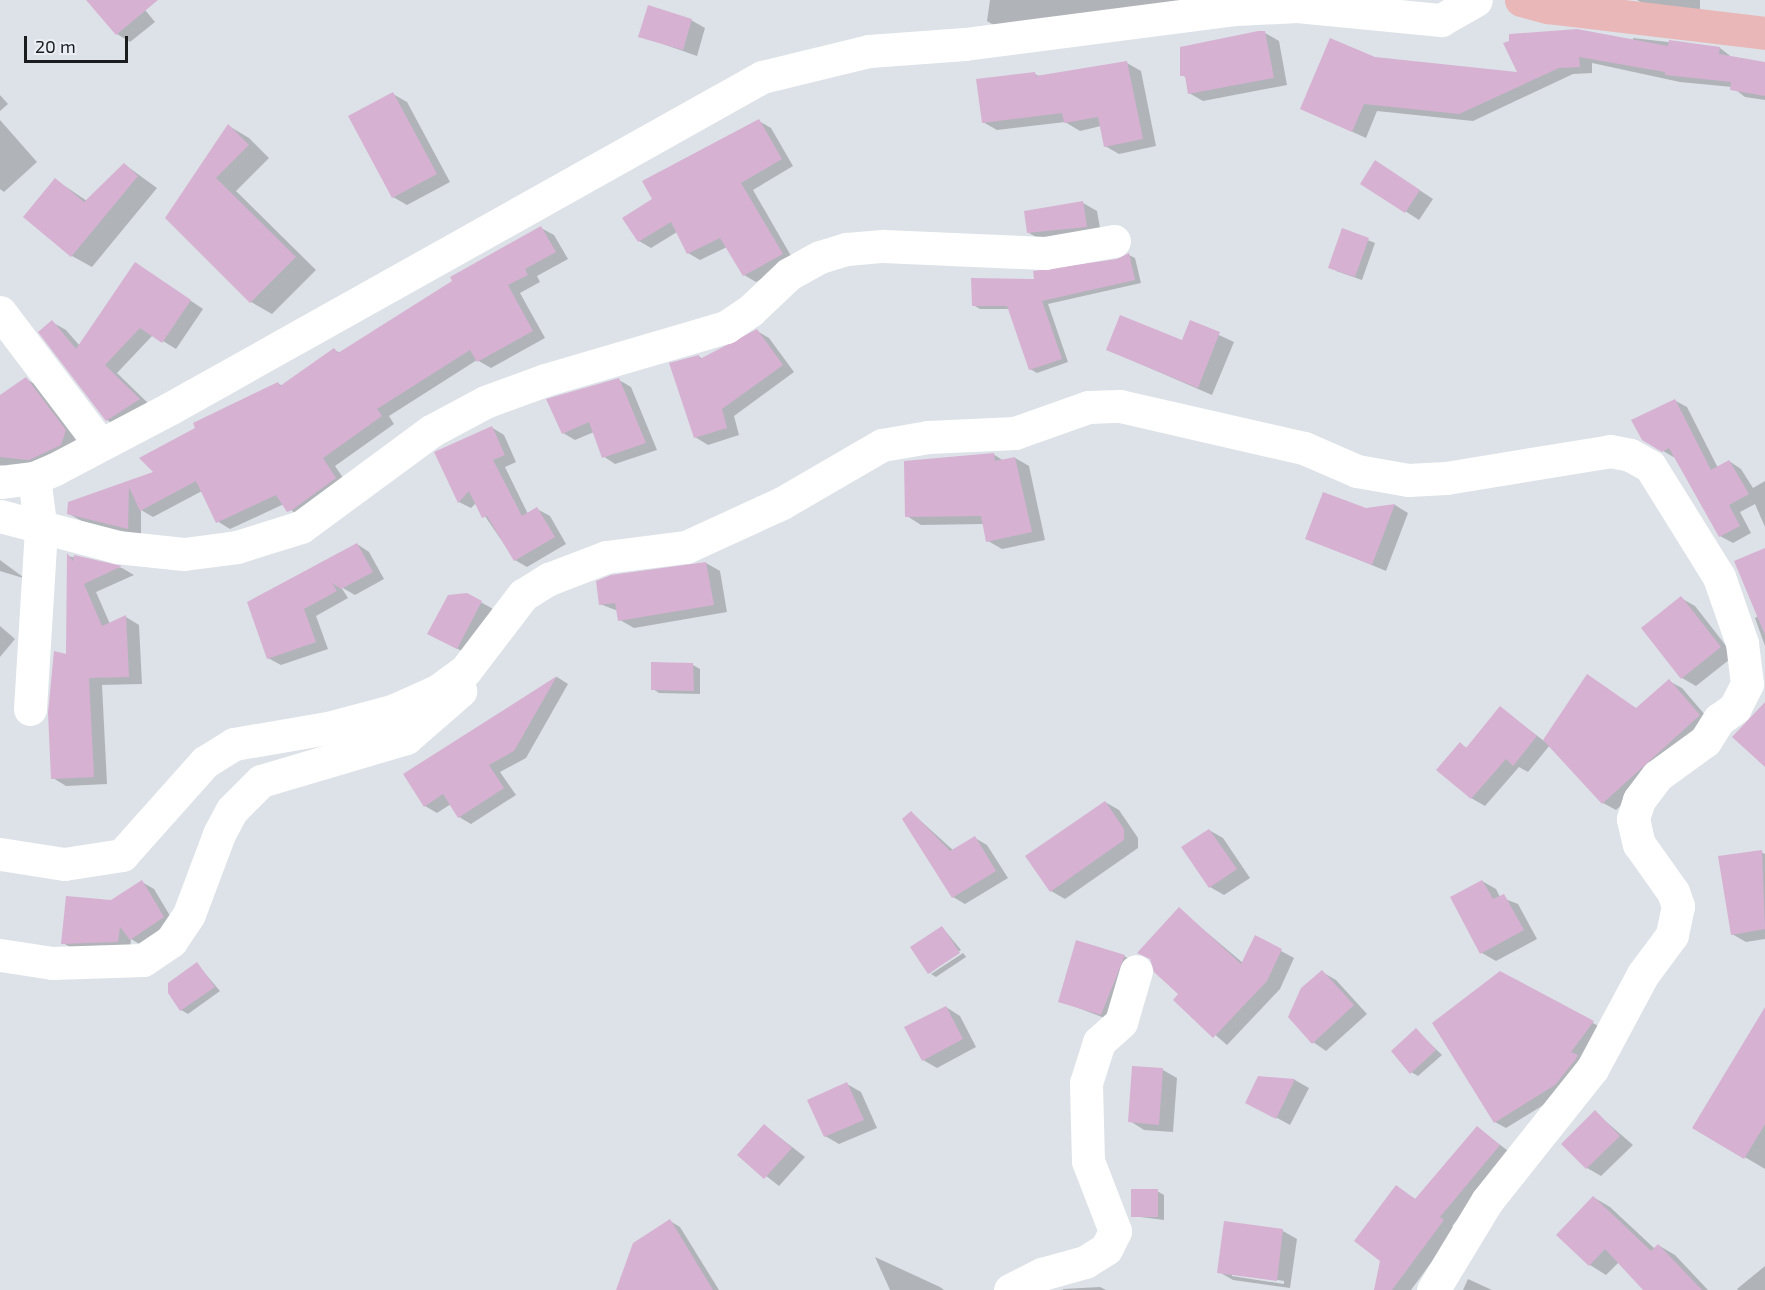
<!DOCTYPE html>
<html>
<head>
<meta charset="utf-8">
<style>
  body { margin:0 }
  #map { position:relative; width:1765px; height:1290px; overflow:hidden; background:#dde2e8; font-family:"Exo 2",sans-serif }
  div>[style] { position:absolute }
  .shadow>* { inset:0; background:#0003 }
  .building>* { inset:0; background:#d6b1d2 }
  .street>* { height:33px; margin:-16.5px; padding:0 16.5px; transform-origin:16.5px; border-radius:16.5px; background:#fff }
  .primary>* { height:33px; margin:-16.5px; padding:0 16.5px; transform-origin:16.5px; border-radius:16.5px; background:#e9b7b7 }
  span { translate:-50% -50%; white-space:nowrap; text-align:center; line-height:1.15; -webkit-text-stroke:5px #eaeff5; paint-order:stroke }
  .scale { position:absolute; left:24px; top:36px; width:104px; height:27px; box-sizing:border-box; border:3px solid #1a1c1e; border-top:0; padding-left:8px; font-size:18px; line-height:21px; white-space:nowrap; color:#1a1c1e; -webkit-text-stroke:4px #eaeff5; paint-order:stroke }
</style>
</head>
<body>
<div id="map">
  <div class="shadow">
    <i style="clip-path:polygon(88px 0,137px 0,155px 22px,130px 42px,117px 34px)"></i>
    <i style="clip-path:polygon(990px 0,1194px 0,1000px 29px,987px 21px)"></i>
    <i style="clip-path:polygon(1637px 0,1700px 0,1700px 11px,1646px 5px)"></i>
    <i style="clip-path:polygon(691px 20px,705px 28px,697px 56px,640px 36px)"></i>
    <i style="clip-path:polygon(1265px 33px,1279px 41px,1287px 85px,1203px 101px,1189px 93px,1187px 78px,1182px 75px)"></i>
    <i style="clip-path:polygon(1633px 38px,1720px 48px,1733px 58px,1765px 64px,1765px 100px,1745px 97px,1732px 87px,1680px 82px,1592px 63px,1592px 73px,1573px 74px,1473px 121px,1377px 111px,1366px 138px,1302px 109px,1374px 59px,1519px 74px,1633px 41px)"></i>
    <i style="clip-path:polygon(1127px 63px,1141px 71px,1156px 146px,1119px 154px,1105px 146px,1101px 126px,1080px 131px,1065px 122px,997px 130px,983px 122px,1035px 74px,1041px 77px)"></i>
    <i style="clip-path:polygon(393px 94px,407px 102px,450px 182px,407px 205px,393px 197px)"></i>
    <i style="clip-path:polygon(0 95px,8px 104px,0 111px)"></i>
    <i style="clip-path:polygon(0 120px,37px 162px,4px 192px,0 189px)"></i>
    <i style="clip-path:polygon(759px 121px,771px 128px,793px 166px,753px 190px,794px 261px,756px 282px,744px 275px,727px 247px,700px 260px,688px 253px,677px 232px,651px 248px,639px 241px,654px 200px)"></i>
    <i style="clip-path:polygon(229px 126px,249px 138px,269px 158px,236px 191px,316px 270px,272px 314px,251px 302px,167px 217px)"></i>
    <i style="clip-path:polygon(124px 164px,157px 188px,92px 267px,72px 256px,56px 180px,87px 201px)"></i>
    <i style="clip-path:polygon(1389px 170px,1433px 199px,1419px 220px,1362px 183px)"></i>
    <i style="clip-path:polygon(1083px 203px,1097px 211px,1101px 234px,1043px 241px,1029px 233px)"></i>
    <i style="clip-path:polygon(541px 228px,554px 235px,568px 259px,537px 276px,540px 282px,520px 293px,545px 338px,491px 368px,477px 360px,389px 416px,394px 424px,335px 466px,348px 485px,301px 518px,284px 504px,230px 529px,217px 521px,202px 491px,153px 517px,141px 510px,141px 536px,82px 521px,69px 514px,156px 473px,278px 383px,282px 386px,334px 350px,341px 353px)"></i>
    <i style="clip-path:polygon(1343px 230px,1375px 243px,1362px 280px,1336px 271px)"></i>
    <i style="clip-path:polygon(1129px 255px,1135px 258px,1141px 283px,1048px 304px,1068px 362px,1037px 373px,1030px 369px,1010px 309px,980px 309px,973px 305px,1036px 280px,1118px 261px)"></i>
    <i style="clip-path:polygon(148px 272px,203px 309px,176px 349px,153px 335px,117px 373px,152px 407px,120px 428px,107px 420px,52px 322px,66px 330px,80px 346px)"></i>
    <i style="clip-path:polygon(1191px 322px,1234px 342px,1212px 395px,1108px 350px,1183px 342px)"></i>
    <i style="clip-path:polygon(757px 331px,769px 338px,794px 372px,734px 416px,739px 435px,708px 445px,695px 437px,698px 356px,703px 359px)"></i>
    <i style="clip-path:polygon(26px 379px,47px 391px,86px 443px,42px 472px,0 465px,0 396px)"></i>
    <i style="clip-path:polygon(619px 380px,631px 387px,657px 450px,615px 464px,603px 456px,594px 432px,575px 440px,563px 433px)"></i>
    <i style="clip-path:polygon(1674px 400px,1687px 407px,1718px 468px,1729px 461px,1741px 469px,1753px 488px,1765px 481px,1765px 527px,1755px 504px,1740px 512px,1751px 533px,1733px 543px,1720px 536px,1675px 458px,1643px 439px)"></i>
    <i style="clip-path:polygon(491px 427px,504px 435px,516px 462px,505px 467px,528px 514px,537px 509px,550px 516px,566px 544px,527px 567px,515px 560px,476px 503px,471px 508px,459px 502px)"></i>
    <i style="clip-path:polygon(993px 454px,1004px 461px,1015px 458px,1029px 466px,1045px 540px,1002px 549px,988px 541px,984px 524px,921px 525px,907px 516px)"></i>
    <i style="clip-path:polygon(1395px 505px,1408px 513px,1386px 571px,1307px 538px,1366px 510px)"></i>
    <i style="clip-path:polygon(357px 544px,369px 552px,384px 579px,355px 595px,341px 587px,348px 598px,316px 616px,328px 649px,281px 665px,268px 658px,249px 603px)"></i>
    <i style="clip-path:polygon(1765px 549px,1765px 646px,1755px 618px,1758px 616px)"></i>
    <i style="clip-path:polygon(68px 556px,122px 568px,134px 575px,96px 592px,110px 624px,126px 617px,139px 625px,142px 684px,102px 685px,107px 784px,66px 786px,53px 778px,67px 656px)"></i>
    <i style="clip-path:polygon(0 560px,23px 577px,23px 578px,0 571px)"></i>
    <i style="clip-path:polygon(706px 563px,720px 571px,727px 612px,634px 628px,620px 620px,618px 611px,600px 604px)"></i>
    <i style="clip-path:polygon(466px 594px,495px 610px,471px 656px,443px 641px)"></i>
    <i style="clip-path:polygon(1681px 598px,1695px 606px,1734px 656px,1696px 686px,1682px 678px)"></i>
    <i style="clip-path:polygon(0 626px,15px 639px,0 657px)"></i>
    <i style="clip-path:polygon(693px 665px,700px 669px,700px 694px,659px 693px,653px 689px)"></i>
    <i style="clip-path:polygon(557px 677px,568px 684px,526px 758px,500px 772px,516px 795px,471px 824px,459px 817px,451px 804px,437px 813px,425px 806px,405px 775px)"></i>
    <i style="clip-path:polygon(1669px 681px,1682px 688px,1712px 723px,1616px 810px,1603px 803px,1550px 745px,1528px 772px,1519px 767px,1485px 806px,1471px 798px,1460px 744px,1467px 748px,1501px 708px,1544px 741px,1637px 709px)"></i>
    <i style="clip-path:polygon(1105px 802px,1119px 810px,1138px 838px,1138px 848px,1065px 899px,1051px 891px)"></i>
    <i style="clip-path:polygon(912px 813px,954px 851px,975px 838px,987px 845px,1008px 878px,965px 904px,953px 897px)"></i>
    <i style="clip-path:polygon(1209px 830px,1223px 838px,1250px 878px,1224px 895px,1210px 887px)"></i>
    <i style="clip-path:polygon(1761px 852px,1765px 854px,1765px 939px,1746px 942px,1732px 934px)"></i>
    <i style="clip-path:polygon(1482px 881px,1496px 889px,1500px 897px,1518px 904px,1537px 939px,1496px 961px,1482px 953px)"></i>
    <i style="clip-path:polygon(142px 882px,154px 889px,175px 924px,143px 946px,131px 939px,130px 948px,75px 950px,63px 943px)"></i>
    <i style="clip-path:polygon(1179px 909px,1243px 963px,1255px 937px,1294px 958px,1280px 989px,1227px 1045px,1175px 1000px,1180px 994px,1152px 959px)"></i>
    <i style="clip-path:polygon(942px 927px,961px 950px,930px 973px,929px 973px)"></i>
    <i style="clip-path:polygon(963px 953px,966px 957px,936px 977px,931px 974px)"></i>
    <i style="clip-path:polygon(1124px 956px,1138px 964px,1115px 1022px,1060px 1001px)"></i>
    <i style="clip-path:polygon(197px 964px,220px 991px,188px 1014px,181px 1010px)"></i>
    <i style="clip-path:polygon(1322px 972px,1336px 980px,1367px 1014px,1326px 1051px,1313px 1042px)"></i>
    <i style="clip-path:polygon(1500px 973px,1604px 1029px,1566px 1091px,1506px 1128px,1495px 1122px)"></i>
    <i style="clip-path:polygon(946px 1007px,960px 1016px,976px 1047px,937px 1068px,923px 1060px)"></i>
    <i style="clip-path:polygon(1765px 1010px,1765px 1169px,1694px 1127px)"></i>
    <i style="clip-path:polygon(1416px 1030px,1442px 1055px,1418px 1076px,1411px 1072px)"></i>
    <i style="clip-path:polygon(1163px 1070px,1177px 1078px,1173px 1132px,1144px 1130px,1130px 1121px)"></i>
    <i style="clip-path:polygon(1259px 1078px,1295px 1080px,1309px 1088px,1290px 1125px,1259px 1108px)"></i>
    <i style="clip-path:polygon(847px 1084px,861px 1092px,877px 1128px,839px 1144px,825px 1136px)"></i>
    <i style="clip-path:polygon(1595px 1112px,1633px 1145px,1601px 1176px,1587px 1168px)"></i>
    <i style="clip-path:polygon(765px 1126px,805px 1157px,779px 1186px,739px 1155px)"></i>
    <i style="clip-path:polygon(1478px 1128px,1512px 1154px,1452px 1226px,1456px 1229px,1411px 1290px,1376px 1290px,1396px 1187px,1417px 1200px)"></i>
    <i style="clip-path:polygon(1157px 1191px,1164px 1195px,1164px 1220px,1132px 1216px)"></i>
    <i style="clip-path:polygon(1593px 1197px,1610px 1207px,1655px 1249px,1658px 1245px,1675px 1255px,1708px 1290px,1646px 1290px,1619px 1262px,1606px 1275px,1590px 1265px)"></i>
    <i style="clip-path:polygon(670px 1221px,680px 1227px,719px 1290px,622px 1290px)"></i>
    <i style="clip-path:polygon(evenodd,1226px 1223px,1283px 1231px,1297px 1239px,1290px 1288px,1233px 1280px,1219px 1272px,1226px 1223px,1232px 1273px,1284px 1281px,1284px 1284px,1232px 1276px,1232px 1273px)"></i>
    <i style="clip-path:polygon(875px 1257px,940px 1287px,944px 1290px,890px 1290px)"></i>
    <i style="clip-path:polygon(1765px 1266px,1765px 1290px,1738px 1290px,1737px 1289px)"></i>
    <i style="clip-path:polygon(1468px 1279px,1492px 1290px,1463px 1290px)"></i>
    <i style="clip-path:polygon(1100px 1287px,1106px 1290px,1063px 1290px,1063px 1289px)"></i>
  </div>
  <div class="building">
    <i style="clip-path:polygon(86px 0,158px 0,116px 35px)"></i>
    <i style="clip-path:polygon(648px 5px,692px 19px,683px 50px,638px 37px)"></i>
    <i style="clip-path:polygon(1577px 29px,1668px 46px,1669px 40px,1720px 47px,1719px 54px,1765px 62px,1765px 96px,1730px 90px,1731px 82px,1665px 75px,1665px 72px,1579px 57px,1580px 67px,1559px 68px,1459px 114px,1364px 104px,1352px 132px,1300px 109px,1330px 38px,1375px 57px,1517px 72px,1503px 43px,1509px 41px,1509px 34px)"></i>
    <i style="clip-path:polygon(1258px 31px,1265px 31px,1274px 78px,1188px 94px,1185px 76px,1180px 76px,1180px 47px)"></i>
    <i style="clip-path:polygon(1127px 61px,1143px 139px,1104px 147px,1098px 117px,1064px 123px,1062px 113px,982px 123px,976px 79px,1035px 72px,1036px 76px)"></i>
    <i style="clip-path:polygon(393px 92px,437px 174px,392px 198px,348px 116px)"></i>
    <i style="clip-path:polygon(759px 119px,782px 159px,741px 183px,783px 254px,743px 276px,720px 238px,687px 254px,671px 222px,638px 242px,622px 218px,652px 199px,642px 181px)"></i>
    <i style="clip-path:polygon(228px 124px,249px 145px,216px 178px,296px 257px,250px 303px,165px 218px)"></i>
    <i style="clip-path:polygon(1375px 160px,1420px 190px,1405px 213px,1360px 184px)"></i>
    <i style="clip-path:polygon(124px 163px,138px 176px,71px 257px,23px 217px,55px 178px,84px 202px)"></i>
    <i style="clip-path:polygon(1083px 201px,1087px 227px,1027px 233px,1024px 211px)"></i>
    <i style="clip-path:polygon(541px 226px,556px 252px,525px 269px,528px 275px,508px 285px,533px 331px,477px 362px,470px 350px,377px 409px,382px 416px,323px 458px,336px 478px,292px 510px,287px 512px,276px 495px,216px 523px,196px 481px,140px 511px,129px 487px,128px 529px,67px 514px,68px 502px,153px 472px,139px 458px,195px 428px,193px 423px,278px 382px,280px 386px,334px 348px,338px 353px,452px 281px,450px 277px)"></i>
    <i style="clip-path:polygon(1342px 228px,1369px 238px,1355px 277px,1328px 268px)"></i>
    <i style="clip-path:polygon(1129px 253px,1135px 280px,1042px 301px,1062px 359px,1029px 370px,1007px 306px,972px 306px,971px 278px,1034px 279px,1033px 271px,1117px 259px)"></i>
    <i style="clip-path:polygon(135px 262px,191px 300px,162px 343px,140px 328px,105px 365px,140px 399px,106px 421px,38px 332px,52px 320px,76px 349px)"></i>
    <i style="clip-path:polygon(1120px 315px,1182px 340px,1190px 320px,1220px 332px,1198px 388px,1106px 350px)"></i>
    <i style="clip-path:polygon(757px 329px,783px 365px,722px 409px,727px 428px,694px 438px,669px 363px,699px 355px,700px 359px)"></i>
    <i style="clip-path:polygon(26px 377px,66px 430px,61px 445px,29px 460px,0 457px,0 395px)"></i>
    <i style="clip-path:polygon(619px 378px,646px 443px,602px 458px,589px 422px,562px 434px,546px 399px)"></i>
    <i style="clip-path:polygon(1675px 399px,1711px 470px,1729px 460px,1749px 494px,1729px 505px,1740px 526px,1719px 537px,1669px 448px,1662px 452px,1642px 440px,1631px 420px)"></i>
    <i style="clip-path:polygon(492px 426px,505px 455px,493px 460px,522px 516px,537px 507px,555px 537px,514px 561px,487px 516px,482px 518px,469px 491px,458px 503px,434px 452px)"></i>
    <i style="clip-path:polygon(994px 453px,995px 461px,1015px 457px,1032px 532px,986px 542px,981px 516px,905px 517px,904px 461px)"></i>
    <i style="clip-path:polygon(1323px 492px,1366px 508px,1395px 504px,1372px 565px,1305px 539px)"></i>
    <i style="clip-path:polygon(357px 543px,373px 572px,341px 589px,332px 583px,337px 591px,304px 609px,316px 642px,267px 659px,247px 602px)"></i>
    <i style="clip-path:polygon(1765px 548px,1765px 635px,1734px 561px)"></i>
    <i style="clip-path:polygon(67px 553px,73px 561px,74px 555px,122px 566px,84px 584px,102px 626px,126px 615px,129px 677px,89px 678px,94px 777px,51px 779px,48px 713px,54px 651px,66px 654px)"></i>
    <i style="clip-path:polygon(706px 562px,714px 605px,618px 621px,615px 603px,599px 605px,596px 581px,611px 575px)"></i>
    <i style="clip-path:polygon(467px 593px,482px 601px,457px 649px,427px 634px,448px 595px)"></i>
    <i style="clip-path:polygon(1681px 596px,1721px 647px,1681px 679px,1641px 628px)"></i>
    <i style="clip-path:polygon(651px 662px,693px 663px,694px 691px,651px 690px)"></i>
    <i style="clip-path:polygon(1587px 674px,1636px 708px,1669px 679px,1700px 715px,1602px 804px,1543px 740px)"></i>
    <i style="clip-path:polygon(557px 676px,514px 751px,489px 765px,504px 788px,458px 818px,443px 794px,424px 807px,403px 774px)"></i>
    <i style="clip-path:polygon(1765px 702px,1765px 767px,1732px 737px)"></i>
    <i style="clip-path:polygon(1500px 706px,1537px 736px,1513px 766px,1506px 759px,1471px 799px,1436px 770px,1460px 742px,1466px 748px)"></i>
    <i style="clip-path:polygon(1105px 801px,1124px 829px,1124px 840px,1050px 892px,1025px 856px)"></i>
    <i style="clip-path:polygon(911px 811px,950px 851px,975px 836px,996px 871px,952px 898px,902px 819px)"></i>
    <i style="clip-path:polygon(1209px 829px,1237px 869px,1209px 888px,1181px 847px)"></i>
    <i style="clip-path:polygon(1762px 850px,1765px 929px,1731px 935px,1718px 856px)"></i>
    <i style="clip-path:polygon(142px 880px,164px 917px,130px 940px,120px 927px,118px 942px,61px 944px,66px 896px,111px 900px)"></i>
    <i style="clip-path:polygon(1482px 880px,1493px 899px,1504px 894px,1524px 930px,1480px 954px,1450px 897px)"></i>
    <i style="clip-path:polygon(1179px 907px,1241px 964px,1255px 935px,1282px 949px,1267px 981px,1213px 1038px,1173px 1000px,1178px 994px,1154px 972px,1150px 959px,1137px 953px)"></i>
    <i style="clip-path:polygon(942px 926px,960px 953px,928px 974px,910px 947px)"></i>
    <i style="clip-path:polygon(1076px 940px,1125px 955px,1101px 1015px,1058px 1002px)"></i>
    <i style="clip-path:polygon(197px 962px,215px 987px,180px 1011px,168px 993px,168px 983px)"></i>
    <i style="clip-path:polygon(1322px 970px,1354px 1005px,1312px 1044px,1288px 1017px,1301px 988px)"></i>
    <i style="clip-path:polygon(1500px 971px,1594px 1021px,1571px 1052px,1578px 1055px,1576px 1059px,1555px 1085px,1494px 1123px,1432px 1023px)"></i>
    <i style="clip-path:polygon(946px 1006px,963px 1039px,922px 1061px,904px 1027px)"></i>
    <i style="clip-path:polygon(1765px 1007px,1765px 1124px,1744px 1159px,1692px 1128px)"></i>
    <i style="clip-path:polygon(1416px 1028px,1436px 1050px,1410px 1074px,1391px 1051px)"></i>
    <i style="clip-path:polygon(1132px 1066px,1163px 1068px,1159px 1125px,1128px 1122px)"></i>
    <i style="clip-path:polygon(1258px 1076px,1295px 1079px,1276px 1119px,1245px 1103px)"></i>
    <i style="clip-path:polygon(847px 1082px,864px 1120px,824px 1137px,807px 1100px)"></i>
    <i style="clip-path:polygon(1595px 1110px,1620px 1136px,1586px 1169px,1561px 1144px)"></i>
    <i style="clip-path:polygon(764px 1124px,792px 1148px,764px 1179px,737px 1155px)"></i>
    <i style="clip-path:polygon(1477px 1126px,1500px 1145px,1440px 1217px,1444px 1220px,1392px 1290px,1374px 1290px,1380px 1261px,1354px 1241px,1396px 1185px,1415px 1199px)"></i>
    <i style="clip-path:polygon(1131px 1189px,1158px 1189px,1158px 1217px,1131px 1217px)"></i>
    <i style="clip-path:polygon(1593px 1196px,1651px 1251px,1658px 1244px,1702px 1290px,1643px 1290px,1605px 1249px,1589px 1266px,1556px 1235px)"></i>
    <i style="clip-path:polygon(670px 1219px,713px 1290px,616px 1290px,633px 1243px)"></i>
    <i style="clip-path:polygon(1224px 1221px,1283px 1229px,1277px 1281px,1217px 1273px)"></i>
  </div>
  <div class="street">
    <i style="left:0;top:312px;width:166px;rotate:52.9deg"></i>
    <i style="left:0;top:482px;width:34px;rotate:-7deg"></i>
    <i style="left:34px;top:478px;width:23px;rotate:-23deg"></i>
    <i style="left:55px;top:469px;width:129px;rotate:-27.8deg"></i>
    <i style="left:169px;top:409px;width:680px;rotate:-29.24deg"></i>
    <i style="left:762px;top:77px;width:110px;rotate:-13.7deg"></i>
    <i style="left:869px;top:51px;width:96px;rotate:-4.2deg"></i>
    <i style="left:965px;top:44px;width:273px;rotate:-7.4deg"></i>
    <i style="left:1236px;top:9px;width:61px;rotate:-2.8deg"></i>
    <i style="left:1297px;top:6px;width:145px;rotate:5.6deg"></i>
    <i style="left:1441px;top:20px;width:40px;rotate:-29.7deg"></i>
    <i style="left:0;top:516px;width:121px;rotate:14.8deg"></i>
    <i style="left:117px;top:547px;width:67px;rotate:6deg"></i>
    <i style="left:184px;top:554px;width:53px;rotate:-7.5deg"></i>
    <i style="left:237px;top:547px;width:67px;rotate:-17.4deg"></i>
    <i style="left:301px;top:527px;width:162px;rotate:-36.4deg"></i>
    <i style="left:431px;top:431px;width:61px;rotate:-28.2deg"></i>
    <i style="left:485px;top:402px;width:64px;rotate:-20.1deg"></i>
    <i style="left:545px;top:380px;width:189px;rotate:-16.3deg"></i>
    <i style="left:726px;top:327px;width:29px;rotate:-34deg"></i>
    <i style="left:750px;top:311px;width:54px;rotate:-43.5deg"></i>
    <i style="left:789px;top:274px;width:35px;rotate:-29deg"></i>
    <i style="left:820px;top:257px;width:28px;rotate:-17deg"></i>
    <i style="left:847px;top:249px;width:36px;rotate:-5deg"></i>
    <i style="left:883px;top:246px;width:162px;rotate:2.5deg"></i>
    <i style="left:1045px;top:253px;width:70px;rotate:-9.9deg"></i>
    <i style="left:30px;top:709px;width:179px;rotate:-86.5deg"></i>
    <i style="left:41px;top:530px;width:52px;rotate:-97.7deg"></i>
    <i style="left:0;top:854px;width:65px;rotate:8.9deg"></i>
    <i style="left:64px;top:864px;width:59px;rotate:-8.8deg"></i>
    <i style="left:122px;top:855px;width:125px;rotate:-48.3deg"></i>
    <i style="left:205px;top:762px;width:34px;rotate:-32deg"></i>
    <i style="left:234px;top:744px;width:99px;rotate:-9.8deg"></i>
    <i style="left:332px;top:727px;width:62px;rotate:-14.9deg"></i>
    <i style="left:392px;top:711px;width:49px;rotate:-24deg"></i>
    <i style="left:437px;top:691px;width:34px;rotate:-36deg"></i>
    <i style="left:465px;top:671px;width:96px;rotate:-52.7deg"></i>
    <i style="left:523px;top:595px;width:31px;rotate:-32deg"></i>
    <i style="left:549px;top:579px;width:61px;rotate:-21.1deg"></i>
    <i style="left:606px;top:557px;width:81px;rotate:-7.1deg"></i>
    <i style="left:686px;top:547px;width:106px;rotate:-24.6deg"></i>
    <i style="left:782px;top:503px;width:116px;rotate:-30.1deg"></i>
    <i style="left:882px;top:445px;width:47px;rotate:-9.9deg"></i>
    <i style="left:928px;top:437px;width:87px;rotate:-2.6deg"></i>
    <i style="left:1015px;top:433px;width:77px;rotate:-19.6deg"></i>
    <i style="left:1088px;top:407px;width:32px;rotate:-2deg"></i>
    <i style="left:1120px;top:406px;width:189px;rotate:12.9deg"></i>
    <i style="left:1304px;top:448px;width:58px;rotate:23.5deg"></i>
    <i style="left:1357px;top:471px;width:52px;rotate:10deg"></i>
    <i style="left:1408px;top:480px;width:38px;rotate:-3deg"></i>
    <i style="left:1446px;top:478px;width:166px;rotate:-9.3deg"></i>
    <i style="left:1610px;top:451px;width:20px;rotate:11deg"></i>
    <i style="left:1630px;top:455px;width:23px;rotate:29deg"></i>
    <i style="left:1650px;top:466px;width:131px;rotate:58.1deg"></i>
    <i style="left:1719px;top:577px;width:70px;rotate:70.8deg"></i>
    <i style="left:1742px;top:643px;width:41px;rotate:83deg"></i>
    <i style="left:1747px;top:684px;width:27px;rotate:117deg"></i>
    <i style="left:1735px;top:708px;width:19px;rotate:145deg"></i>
    <i style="left:1719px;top:719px;width:26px;rotate:122deg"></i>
    <i style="left:1705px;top:741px;width:59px;rotate:143.9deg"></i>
    <i style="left:1657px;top:776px;width:30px;rotate:127deg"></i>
    <i style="left:1639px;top:800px;width:20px;rotate:108deg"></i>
    <i style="left:1633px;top:819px;width:26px;rotate:77deg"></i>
    <i style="left:1639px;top:844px;width:59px;rotate:54.7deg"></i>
    <i style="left:1673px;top:892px;width:15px;rotate:70deg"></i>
    <i style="left:1678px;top:906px;width:30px;rotate:102deg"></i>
    <i style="left:1672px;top:935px;width:49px;rotate:126.6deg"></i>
    <i style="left:1643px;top:974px;width:108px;rotate:118.2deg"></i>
    <i style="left:1592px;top:1069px;width:169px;rotate:128.5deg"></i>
    <i style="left:1487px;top:1201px;width:104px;rotate:121.2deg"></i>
    <i style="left:0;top:955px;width:53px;rotate:8.7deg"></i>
    <i style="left:52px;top:963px;width:91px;rotate:-1.9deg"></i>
    <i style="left:143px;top:960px;width:34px;rotate:-34deg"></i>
    <i style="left:171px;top:941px;width:32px;rotate:-56deg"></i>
    <i style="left:189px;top:914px;width:85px;rotate:-69.4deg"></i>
    <i style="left:219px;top:834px;width:27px;rotate:-62deg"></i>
    <i style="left:232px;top:810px;width:41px;rotate:-45deg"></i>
    <i style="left:261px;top:781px;width:151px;rotate:-16.5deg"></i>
    <i style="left:406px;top:738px;width:72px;rotate:-41deg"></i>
    <i style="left:1010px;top:1290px;width:36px;rotate:-27deg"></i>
    <i style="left:1042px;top:1274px;width:45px;rotate:-15.6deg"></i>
    <i style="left:1085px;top:1262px;width:25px;rotate:-32deg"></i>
    <i style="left:1106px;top:1249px;width:20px;rotate:-63deg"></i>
    <i style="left:1115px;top:1231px;width:75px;rotate:-111.1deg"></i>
    <i style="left:1088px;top:1161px;width:78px;rotate:-91.5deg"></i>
    <i style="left:1086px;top:1083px;width:43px;rotate:-72.4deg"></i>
    <i style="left:1099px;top:1042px;width:30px;rotate:-42deg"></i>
    <i style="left:1121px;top:1022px;width:53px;rotate:-73.6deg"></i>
  </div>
  <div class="primary">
    <i style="left:1521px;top:0;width:28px;rotate:15deg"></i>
    <i style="left:1548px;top:7px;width:219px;rotate:6.8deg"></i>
  </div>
  <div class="scale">20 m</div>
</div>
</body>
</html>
